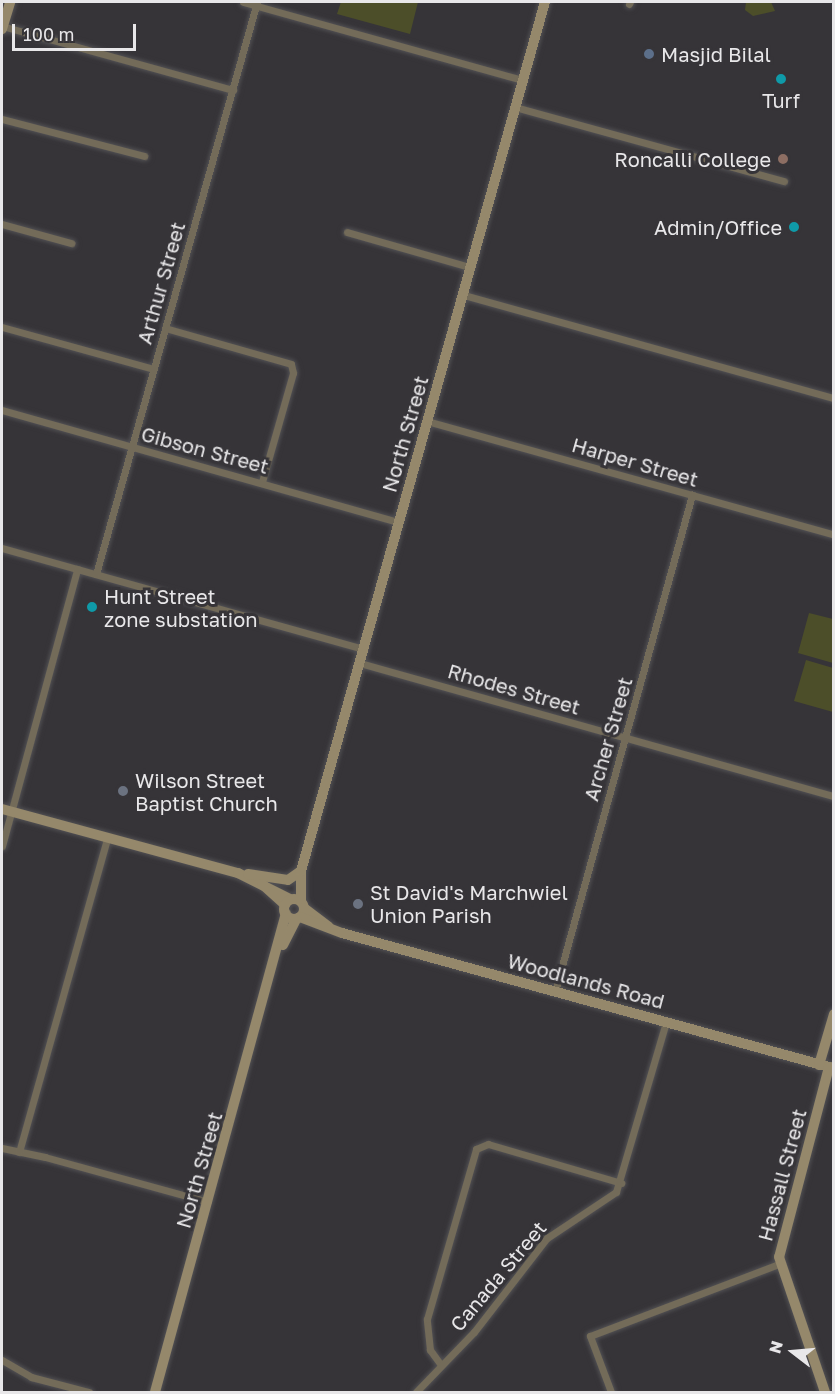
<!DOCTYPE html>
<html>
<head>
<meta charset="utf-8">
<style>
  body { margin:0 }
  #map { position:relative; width:835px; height:1394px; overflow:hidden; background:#363438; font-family:"Golos Text",sans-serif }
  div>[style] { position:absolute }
  .green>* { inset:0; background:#4c4e29 }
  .roads { filter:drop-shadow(0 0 2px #525154) drop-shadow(0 0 2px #525154) }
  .street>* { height:7px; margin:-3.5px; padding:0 3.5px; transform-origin:3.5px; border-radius:3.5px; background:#736b59 }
  .secondary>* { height:10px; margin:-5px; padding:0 5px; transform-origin:5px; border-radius:5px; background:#95886b }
  .secondary>.ring { margin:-5px; padding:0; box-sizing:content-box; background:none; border:10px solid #95886b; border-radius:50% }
  .dots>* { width:16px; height:16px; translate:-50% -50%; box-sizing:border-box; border:3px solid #363438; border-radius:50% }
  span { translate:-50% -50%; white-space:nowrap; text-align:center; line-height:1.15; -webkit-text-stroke:6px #363438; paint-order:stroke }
  .poi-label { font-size:20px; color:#e8e7e9 }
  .left { translate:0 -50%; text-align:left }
  .right { translate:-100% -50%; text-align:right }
  .street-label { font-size:20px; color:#e8e7e9 }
  .frame { position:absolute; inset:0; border:3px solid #e8e7e9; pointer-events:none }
  .north { position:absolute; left:763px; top:1322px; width:60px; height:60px; -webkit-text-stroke:4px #363438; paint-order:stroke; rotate:286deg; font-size:16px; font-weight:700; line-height:24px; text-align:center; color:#e8e7e9 }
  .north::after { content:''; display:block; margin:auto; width:21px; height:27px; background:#e8e7e9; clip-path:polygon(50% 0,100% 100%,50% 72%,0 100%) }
  .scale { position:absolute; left:12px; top:24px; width:124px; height:27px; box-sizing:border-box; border:3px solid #e8e7e9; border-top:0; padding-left:8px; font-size:18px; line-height:21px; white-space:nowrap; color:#e8e7e9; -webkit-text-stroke:4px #363438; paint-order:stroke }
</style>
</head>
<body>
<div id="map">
  <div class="green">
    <i style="clip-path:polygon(341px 2px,418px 2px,410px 34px,337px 14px)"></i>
    <i style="clip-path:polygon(746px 2px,771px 2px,775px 11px,753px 16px,745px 10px)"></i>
    <i style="clip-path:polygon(809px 613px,833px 619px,833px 663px,798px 653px)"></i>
    <i style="clip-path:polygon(806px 660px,833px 668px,833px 712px,794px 701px)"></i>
  </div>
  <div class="roads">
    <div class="street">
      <i style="left:243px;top:2px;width:290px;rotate:15.6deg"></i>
      <i style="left:629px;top:4px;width:2px;rotate:-63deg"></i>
      <i style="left:2px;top:26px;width:240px;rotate:15.5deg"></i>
      <i style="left:515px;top:107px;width:279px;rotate:15.4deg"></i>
      <i style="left:2px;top:119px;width:147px;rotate:14.6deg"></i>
      <i style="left:2px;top:224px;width:72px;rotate:15.4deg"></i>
      <i style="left:347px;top:232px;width:127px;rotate:16deg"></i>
      <i style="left:464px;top:295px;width:384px;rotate:15.6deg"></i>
      <i style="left:2px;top:327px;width:157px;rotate:15.5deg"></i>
      <i style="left:165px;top:328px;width:131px;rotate:15.9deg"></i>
      <i style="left:291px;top:364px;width:9px;rotate:77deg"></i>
      <i style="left:293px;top:373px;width:113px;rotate:105.9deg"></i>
      <i style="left:2px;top:410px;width:412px;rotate:15.8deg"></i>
      <i style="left:427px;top:421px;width:423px;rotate:15.6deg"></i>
      <i style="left:2px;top:548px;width:376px;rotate:15.6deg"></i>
      <i style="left:96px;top:574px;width:594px;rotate:-74.28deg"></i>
      <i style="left:360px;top:663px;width:492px;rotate:15.7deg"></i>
      <i style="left:2px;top:846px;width:287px;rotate:-74.8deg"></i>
      <i style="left:555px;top:991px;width:515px;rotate:-74.56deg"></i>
      <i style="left:2px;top:1148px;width:44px;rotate:11.8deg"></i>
      <i style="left:45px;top:1157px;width:169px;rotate:15.4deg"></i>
      <i style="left:19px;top:1152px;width:326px;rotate:-74.3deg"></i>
      <i style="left:2px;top:1360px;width:34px;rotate:30deg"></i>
      <i style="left:31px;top:1377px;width:60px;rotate:14.5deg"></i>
      <i style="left:441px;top:1365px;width:19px;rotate:-126deg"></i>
      <i style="left:430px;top:1350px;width:31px;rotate:-96deg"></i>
      <i style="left:427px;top:1319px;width:177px;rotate:-73.9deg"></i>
      <i style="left:476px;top:1149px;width:13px;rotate:-23deg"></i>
      <i style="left:488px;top:1144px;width:139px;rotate:16.3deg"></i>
      <i style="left:416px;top:1392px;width:83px;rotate:-46deg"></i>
      <i style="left:474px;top:1332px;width:119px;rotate:-52.2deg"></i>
      <i style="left:547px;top:1238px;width:83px;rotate:-33.7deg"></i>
      <i style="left:616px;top:1192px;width:177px;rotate:-73.6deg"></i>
      <i style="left:611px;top:1392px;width:60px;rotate:-110.6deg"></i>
      <i style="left:590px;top:1336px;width:202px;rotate:-20.9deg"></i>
    </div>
    <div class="secondary">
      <i style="left:2px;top:29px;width:28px;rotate:-73deg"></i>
      <i style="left:2px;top:809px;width:245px;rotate:15.2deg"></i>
      <i style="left:238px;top:873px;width:58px;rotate:26.6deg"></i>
      <i style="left:248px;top:874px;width:40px;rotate:8.5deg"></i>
      <i style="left:288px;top:880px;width:16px;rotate:-35deg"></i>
      <i style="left:262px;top:884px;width:31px;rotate:42deg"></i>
      <i class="ring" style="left:284px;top:899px;width:10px;height:10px"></i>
      <i style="left:301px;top:901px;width:30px;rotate:-90deg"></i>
      <i style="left:301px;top:871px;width:903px;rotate:-74.32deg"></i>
      <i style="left:304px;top:908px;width:31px;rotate:37deg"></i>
      <i style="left:300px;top:917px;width:45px;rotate:20.9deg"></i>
      <i style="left:342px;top:933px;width:505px;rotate:15.38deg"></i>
      <i style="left:829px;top:1067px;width:196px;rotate:104.7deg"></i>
      <i style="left:779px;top:1257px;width:143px;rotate:71.2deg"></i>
      <i style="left:283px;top:945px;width:29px;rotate:-63deg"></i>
      <i style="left:819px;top:1065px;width:53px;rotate:-73.6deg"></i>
      <i style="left:155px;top:1392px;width:496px;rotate:-74.7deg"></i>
    </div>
  </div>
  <div class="dots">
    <i style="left:649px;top:54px;background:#5c6f8a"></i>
    <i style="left:781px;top:79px;background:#0f9aa8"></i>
    <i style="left:783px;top:159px;background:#8d6e63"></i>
    <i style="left:794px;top:227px;background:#0f9aa8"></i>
    <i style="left:92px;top:607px;background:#0f9aa8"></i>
    <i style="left:123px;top:791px;background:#6b7280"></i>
    <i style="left:358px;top:904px;background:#6b7280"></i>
  </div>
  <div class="poi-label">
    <span class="left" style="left:661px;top:54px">Masjid Bilal</span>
    <span style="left:781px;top:100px">Turf</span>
    <span class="right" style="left:771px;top:159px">Roncalli College</span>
    <span class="right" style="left:782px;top:227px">Admin/Office</span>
    <span class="left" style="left:104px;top:608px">Hunt Street<br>zone substation</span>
    <span class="left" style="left:135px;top:792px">Wilson Street<br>Baptist Church</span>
    <span class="left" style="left:370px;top:904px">St David's Marchwiel<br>Union Parish</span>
  </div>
  <div class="street-label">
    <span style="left:161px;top:283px;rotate:-74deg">Arthur Street</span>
    <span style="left:405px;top:434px;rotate:-74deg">North Street</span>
    <span style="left:205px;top:450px;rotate:15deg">Gibson Street</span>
    <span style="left:635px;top:462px;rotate:16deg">Harper Street</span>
    <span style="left:514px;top:689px;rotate:16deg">Rhodes Street</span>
    <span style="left:608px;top:739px;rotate:-74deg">Archer Street</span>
    <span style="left:586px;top:981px;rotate:15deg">Woodlands Road</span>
    <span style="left:199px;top:1170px;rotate:-74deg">North Street</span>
    <span style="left:782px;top:1175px;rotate:-75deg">Hassall Street</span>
    <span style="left:498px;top:1276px;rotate:-50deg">Canada Street</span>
  </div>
  <div class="frame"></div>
  <div class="north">N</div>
  <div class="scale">100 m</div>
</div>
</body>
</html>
